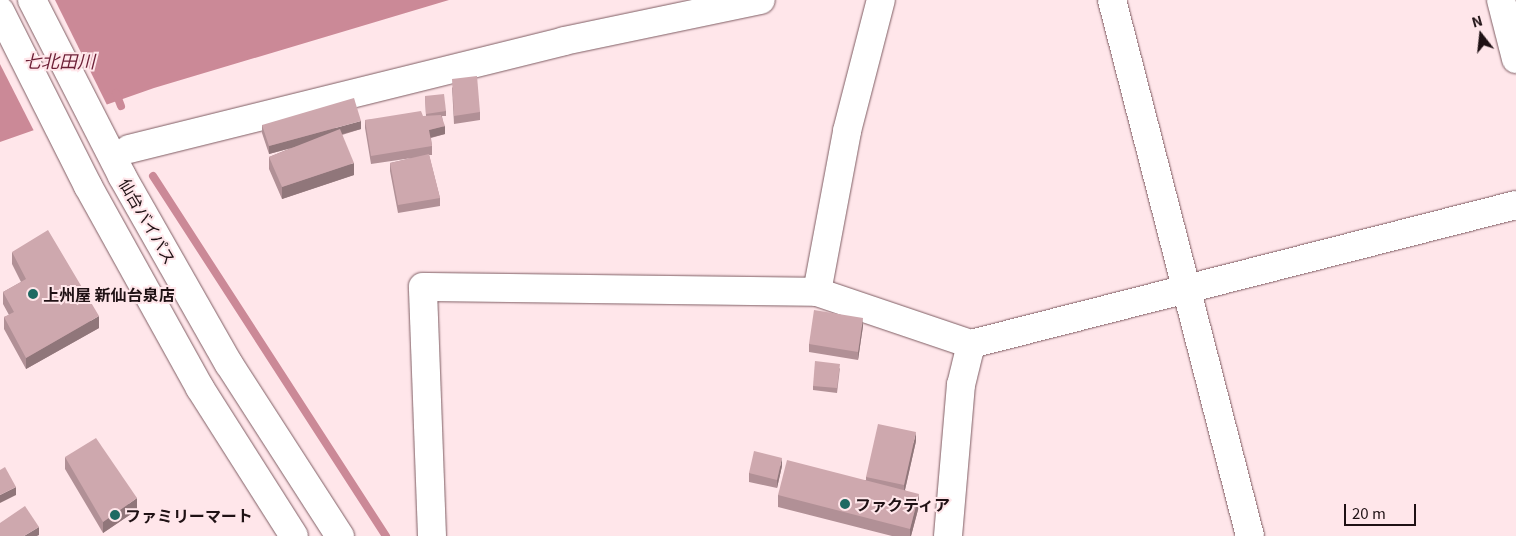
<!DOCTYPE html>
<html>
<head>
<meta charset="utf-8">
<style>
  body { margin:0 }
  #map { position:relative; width:1516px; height:536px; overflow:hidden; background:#ffe6ea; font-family:Georgia,"Noto Sans JP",serif }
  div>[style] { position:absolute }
  .water>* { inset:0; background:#cb8997 }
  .pier>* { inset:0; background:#ffe6ea }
  .stream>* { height:8px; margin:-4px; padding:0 4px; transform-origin:4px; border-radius:4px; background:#cb8997 }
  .roads { filter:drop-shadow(0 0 1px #7f5d63) drop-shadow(0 0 1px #7f5d63) }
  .minor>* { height:28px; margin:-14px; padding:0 14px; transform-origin:14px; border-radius:14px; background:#fff }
  .highway>* { height:28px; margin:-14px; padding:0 14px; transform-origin:14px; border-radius:14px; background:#fff }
  .wall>* { inset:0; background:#b19096 }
  .shaded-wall>* { inset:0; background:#90767a }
  .building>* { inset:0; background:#cea8ae }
  .dots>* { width:14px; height:14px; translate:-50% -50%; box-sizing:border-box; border:2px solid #ffe6ea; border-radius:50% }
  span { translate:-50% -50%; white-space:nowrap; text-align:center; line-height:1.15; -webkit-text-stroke:4px #ffe6ea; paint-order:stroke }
  .street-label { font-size:16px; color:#1f1114 }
  .poi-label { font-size:16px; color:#1f1114; font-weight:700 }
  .left { translate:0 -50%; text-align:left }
  .water-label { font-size:18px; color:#6c1f36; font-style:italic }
  .north { position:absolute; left:1456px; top:10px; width:50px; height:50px; -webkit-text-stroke:4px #ffe6ea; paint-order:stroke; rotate:344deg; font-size:14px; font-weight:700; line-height:20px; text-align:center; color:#1f1114 }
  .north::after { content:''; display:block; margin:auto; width:18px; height:22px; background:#1f1114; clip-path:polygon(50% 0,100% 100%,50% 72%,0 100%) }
  .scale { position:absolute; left:1344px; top:504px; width:72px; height:22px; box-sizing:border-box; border:2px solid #1f1114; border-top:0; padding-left:6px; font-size:15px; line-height:18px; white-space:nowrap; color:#1f1114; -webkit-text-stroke:4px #ffe6ea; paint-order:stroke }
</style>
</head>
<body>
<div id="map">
  <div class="water">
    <i style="clip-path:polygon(0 0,449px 0,154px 88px,0 142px)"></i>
  </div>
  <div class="pier">
    <i style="clip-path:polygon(0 0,55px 0,108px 107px,35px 133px,0 64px)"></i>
  </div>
  <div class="stream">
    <i style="left:116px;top:93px;width:14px;rotate:69deg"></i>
    <i style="left:153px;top:176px;width:429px;rotate:57.1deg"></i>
  </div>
  <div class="roads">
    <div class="minor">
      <i style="left:1112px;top:0;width:553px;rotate:75.56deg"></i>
      <i style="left:1501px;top:0;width:61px;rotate:75.7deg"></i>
      <i style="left:129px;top:149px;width:448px;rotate:-13.9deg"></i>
      <i style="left:564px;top:41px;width:201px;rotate:-11.8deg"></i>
      <i style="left:817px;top:292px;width:164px;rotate:-79.4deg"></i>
      <i style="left:847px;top:131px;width:135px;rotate:-75.5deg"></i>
      <i style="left:432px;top:536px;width:249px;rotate:-92.1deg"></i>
      <i style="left:423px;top:287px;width:394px;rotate:0.7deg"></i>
      <i style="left:817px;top:292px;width:163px;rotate:18.7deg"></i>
      <i style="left:948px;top:536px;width:152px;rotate:-85.1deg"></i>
      <i style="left:961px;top:385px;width:42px;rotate:-76.3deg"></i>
      <i style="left:971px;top:344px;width:562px;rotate:-14.31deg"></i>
    </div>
    <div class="highway">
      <i style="left:32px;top:0;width:198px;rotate:62.9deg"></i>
      <i style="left:122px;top:176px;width:216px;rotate:60.4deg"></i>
      <i style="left:229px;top:364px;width:205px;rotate:57.2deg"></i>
      <i style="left:0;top:11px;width:196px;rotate:63.3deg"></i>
      <i style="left:88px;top:186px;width:231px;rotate:61deg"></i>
      <i style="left:200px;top:388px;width:175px;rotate:57.6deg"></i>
    </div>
  </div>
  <div class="wall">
    <i style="clip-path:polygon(452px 87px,480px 112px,480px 120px,454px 124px)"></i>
    <i style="clip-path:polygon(425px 96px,446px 111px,446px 116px,442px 116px,445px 134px,431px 138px,432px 146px,432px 155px,429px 155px,440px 198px,440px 206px,398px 213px,390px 171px,390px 163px,412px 158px,371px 164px,365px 128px,365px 120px,426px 116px)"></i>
    <i style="clip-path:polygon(262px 125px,361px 129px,342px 135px,354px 175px,282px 199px,269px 169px,269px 157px,291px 148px,269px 154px,262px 133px)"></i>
    <i style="clip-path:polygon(12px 252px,99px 328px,26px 369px,4px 329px,4px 317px,9px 315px,3px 304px,3px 292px,21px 282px,12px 264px)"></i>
    <i style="clip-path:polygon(863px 326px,858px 360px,809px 352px,809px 344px)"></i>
    <i style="clip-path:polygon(840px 368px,837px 393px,813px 390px,813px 386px)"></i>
    <i style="clip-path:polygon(916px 441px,905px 490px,919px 506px,911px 536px,892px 536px,778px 507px,778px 495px,866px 480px,866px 477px)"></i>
    <i style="clip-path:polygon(65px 457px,137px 510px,103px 533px,65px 469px)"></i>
    <i style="clip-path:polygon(782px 466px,777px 488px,749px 482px,749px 473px)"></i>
  </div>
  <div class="shaded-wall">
    <i style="clip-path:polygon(361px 121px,361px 129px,269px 154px,269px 146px)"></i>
    <i style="clip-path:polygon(445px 126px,445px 134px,429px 138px,429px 130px)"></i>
    <i style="clip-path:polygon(354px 163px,354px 175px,282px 199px,282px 187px)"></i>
    <i style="clip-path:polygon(99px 316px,99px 328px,26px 369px,26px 358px)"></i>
    <i style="clip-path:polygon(863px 318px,863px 326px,858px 360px,858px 352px)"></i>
    <i style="clip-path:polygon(916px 432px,916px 441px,904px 494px,904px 485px)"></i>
    <i style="clip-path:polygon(782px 458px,782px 466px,777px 488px,777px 480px)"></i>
    <i style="clip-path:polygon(16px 487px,16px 495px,0 503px,0 495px)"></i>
    <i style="clip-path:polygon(919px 494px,919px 506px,911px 536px,910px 536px,910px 529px)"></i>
    <i style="clip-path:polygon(137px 498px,137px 510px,103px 533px,103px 522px)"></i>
    <i style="clip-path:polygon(39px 527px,39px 535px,37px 536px,24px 536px)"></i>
  </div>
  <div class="building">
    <i style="clip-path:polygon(477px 76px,480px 112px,454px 116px,452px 79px)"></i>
    <i style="clip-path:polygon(444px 94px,446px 111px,426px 114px,425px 96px)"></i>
    <i style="clip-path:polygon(354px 98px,361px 121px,269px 146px,262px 125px)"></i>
    <i style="clip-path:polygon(421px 111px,423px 116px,441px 115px,445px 126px,429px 130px,432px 146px,371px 156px,365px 120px)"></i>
    <i style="clip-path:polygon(340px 129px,354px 163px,282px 187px,269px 157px)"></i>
    <i style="clip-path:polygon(429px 154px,440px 198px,398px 205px,390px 163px)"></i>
    <i style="clip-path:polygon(48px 230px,99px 316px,26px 358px,4px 317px,14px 312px,3px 292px,26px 279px,12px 252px)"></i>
    <i style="clip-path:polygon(814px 310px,863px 318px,858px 352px,809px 344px)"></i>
    <i style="clip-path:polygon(815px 361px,840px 364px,837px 388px,813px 386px)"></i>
    <i style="clip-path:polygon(878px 424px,916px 432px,904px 485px,866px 477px)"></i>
    <i style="clip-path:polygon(96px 438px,137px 498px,103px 522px,65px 457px)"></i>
    <i style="clip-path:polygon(754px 451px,782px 458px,777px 480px,749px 473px)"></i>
    <i style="clip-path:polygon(787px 460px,919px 494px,910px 529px,778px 495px)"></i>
    <i style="clip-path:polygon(5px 467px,16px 487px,0 495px,0 470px)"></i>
    <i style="clip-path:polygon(25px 506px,39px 527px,24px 536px,0 536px,0 523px)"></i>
  </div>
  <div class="dots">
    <i style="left:33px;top:294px;background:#1e6962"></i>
    <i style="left:845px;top:504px;background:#1e6962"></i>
    <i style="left:115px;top:515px;background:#1e6962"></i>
  </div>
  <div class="street-label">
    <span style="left:148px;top:221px;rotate:60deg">仙台バイパス</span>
  </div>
  <div class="poi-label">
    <span class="left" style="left:43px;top:294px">上州屋 新仙台泉店</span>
    <span class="left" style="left:855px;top:504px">ファクティア</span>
    <span class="left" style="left:125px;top:515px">ファミリーマート</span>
  </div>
  <div class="water-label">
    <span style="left:59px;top:60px">七北田川</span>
  </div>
  <div class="north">N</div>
  <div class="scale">20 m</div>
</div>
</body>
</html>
